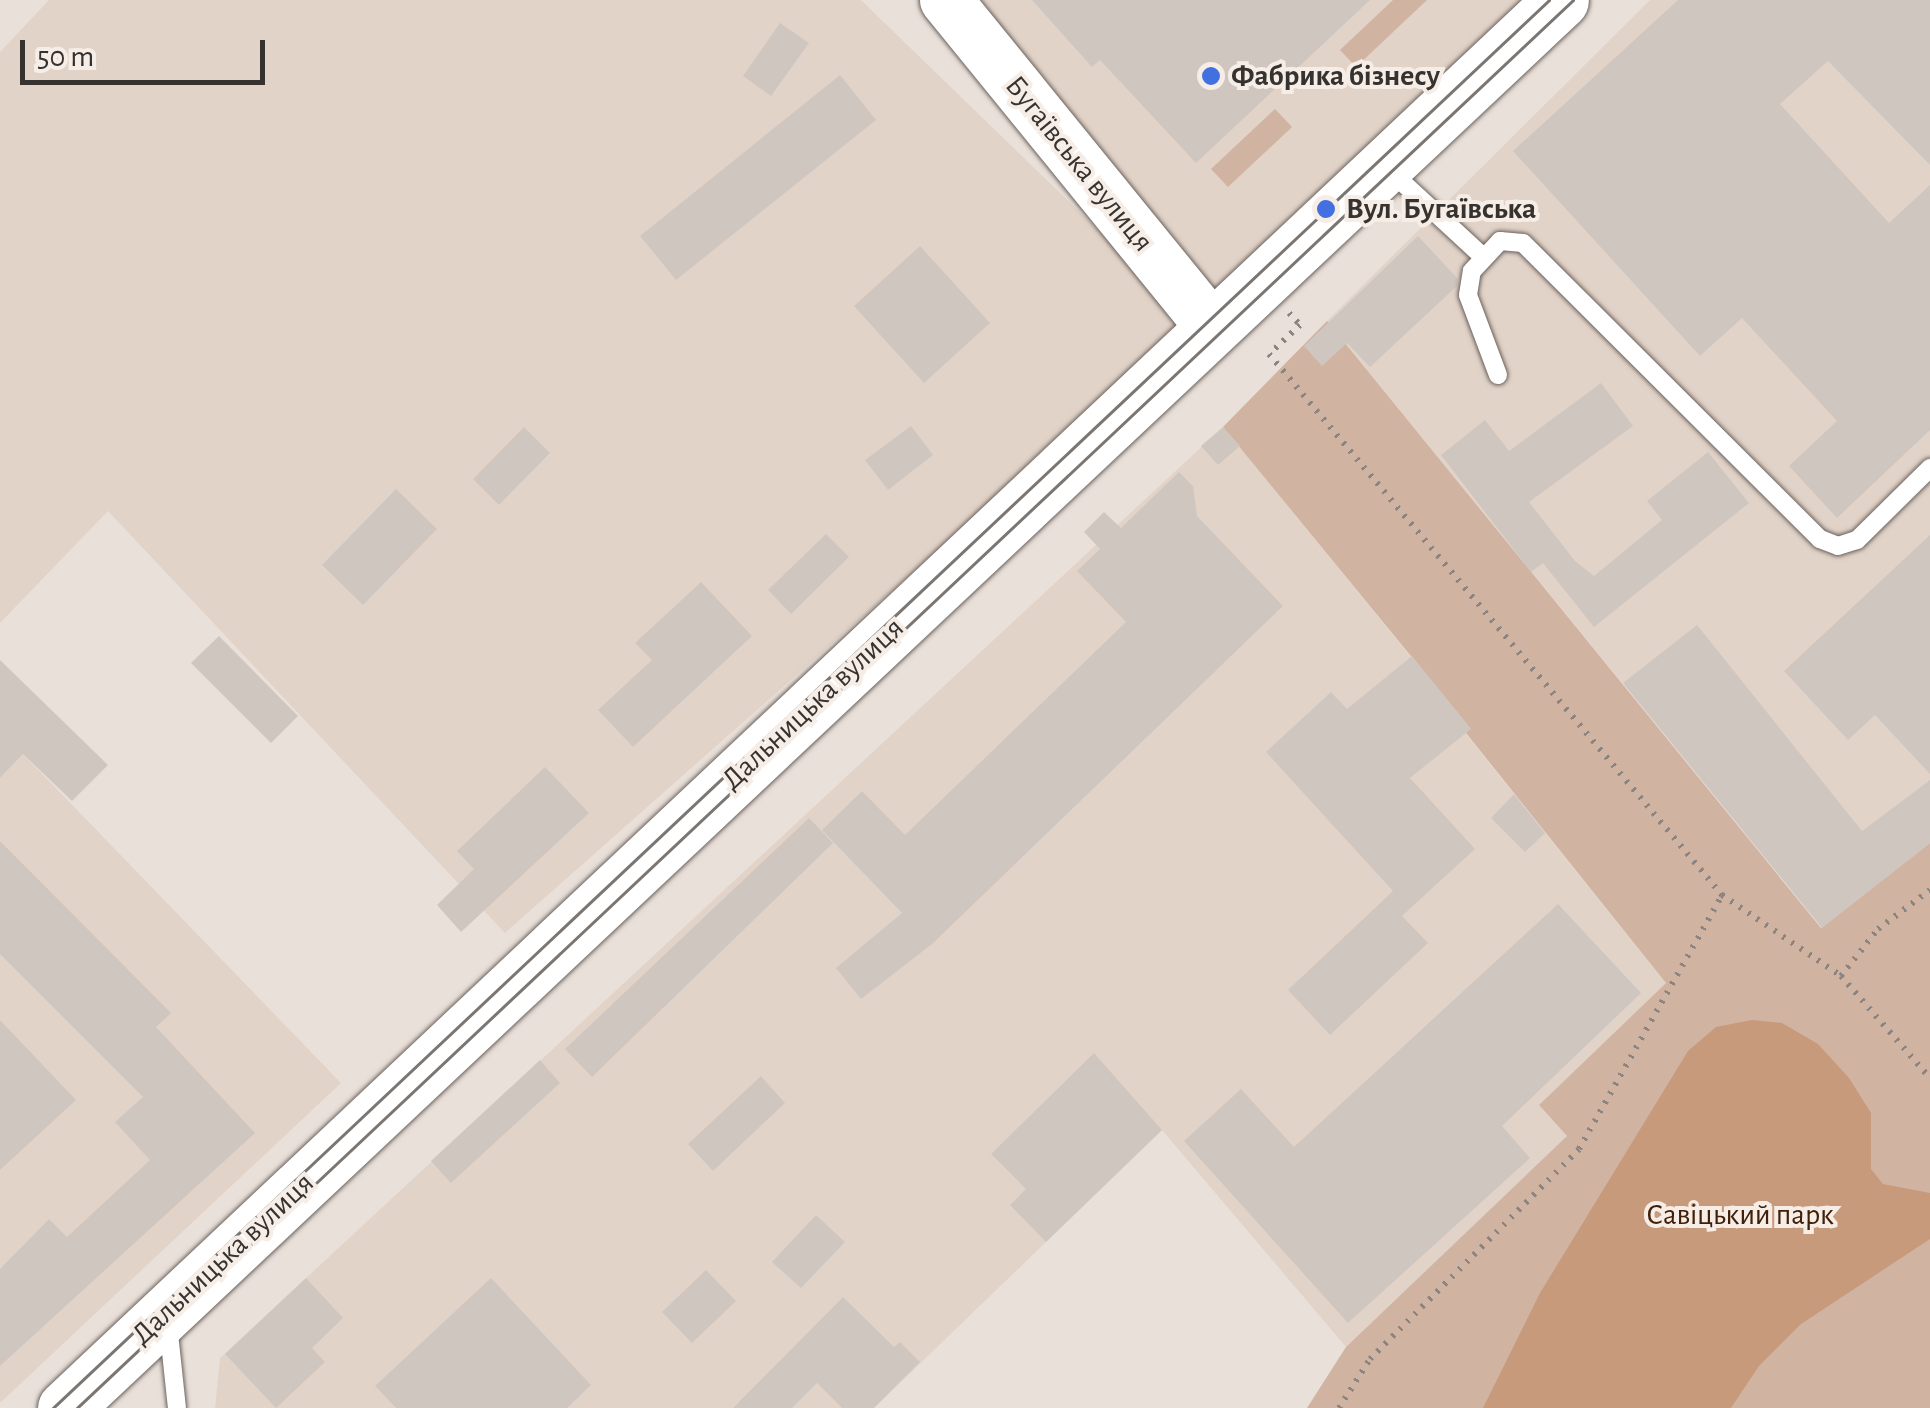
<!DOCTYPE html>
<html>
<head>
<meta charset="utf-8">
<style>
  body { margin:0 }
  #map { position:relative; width:1930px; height:1408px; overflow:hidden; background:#eae0da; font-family:"Alegreya Sans",sans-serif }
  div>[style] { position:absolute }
  .built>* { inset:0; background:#e2d3c8 }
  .green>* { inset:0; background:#d0b3a0 }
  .water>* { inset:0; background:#c89a7c }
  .building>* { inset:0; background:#d0c6c0 }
  .path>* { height:6px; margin-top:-3px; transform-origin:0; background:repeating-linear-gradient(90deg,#8b8480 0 2.5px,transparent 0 10.5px) }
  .roads { filter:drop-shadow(0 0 2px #6a625d) drop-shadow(0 0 2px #6a625d) }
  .lane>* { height:18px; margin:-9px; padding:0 9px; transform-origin:9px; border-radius:9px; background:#fff }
  .secondary>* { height:52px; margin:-26px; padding:0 26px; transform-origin:26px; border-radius:26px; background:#fff }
  .primary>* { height:55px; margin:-27.5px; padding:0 27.5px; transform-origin:27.5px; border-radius:27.5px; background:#fff }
  .tram>* { height:2.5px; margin:-1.25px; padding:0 1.25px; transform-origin:1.25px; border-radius:1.25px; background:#7c7672 }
  .dots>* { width:28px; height:28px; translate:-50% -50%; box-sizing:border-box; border:5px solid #f7ede7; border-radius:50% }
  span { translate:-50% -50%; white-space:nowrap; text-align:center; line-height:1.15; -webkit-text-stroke:8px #f7ede7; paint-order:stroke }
  .poi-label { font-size:30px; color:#35322f; font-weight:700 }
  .left { translate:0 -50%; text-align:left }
  .street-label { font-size:30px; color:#35322f }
  .park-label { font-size:30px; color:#402008 }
  .scale { position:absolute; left:20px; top:40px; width:245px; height:45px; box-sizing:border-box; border:5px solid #35322f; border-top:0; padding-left:12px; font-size:30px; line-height:35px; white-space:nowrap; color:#35322f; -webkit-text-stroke:8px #f7ede7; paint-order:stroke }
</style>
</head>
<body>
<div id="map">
  <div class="built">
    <i style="clip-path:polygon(49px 0,861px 0,1194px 323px,505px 933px,108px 511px,0 623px,0 52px)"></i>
    <i style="clip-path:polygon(970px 0,1540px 0,1211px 308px)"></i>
    <i style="clip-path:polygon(1650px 0,1930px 0,1930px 843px,1822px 928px,1327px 321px)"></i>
    <i style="clip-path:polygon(1223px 427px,1470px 729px,1466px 734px,1666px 983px,1539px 1105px,1567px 1136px,1346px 1347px,1162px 1130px,874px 1408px,215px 1408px,220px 1358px)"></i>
    <i style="clip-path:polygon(23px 754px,341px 1083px,0 1403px,0 778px)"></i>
  </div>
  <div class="green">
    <i style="clip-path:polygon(1393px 0,1427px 0,1356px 67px,1340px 50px)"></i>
    <i style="clip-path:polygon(1275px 109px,1292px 127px,1228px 187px,1211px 169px)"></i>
    <i style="clip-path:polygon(1327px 321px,1821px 928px,1930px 843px,1930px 1408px,1307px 1408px,1346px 1347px,1567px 1136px,1539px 1105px,1666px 983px,1466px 733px,1470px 728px,1223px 427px)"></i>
  </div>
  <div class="water">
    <i style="clip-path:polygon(1752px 1020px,1782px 1023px,1818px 1044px,1849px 1078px,1871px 1113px,1871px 1169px,1883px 1184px,1930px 1193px,1930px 1239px,1801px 1324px,1759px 1366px,1731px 1408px,1483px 1408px,1540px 1293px,1688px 1051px,1716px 1027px)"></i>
  </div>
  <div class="building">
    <i style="clip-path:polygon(1032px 0,1370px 0,1196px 163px,1100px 60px,1092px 67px)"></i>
    <i style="clip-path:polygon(1678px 0,1930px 0,1930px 165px,1828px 61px,1780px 104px,1889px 223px,1930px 185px,1930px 430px,1837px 518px,1789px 466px,1837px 421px,1742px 318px,1700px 356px,1513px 151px)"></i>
    <i style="clip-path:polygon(780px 23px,809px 43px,771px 96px,743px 76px)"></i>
    <i style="clip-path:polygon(840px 75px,876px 120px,676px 280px,640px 236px)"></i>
    <i style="clip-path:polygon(1418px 236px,1458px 279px,1457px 286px,1370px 367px,1347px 343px,1322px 366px,1304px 346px)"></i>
    <i style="clip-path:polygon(920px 246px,990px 323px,924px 383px,854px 306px)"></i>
    <i style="clip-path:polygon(1601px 383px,1633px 426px,1529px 502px,1575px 561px,1594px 576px,1662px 520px,1647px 501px,1708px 452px,1749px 503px,1594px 627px,1543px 563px,1531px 572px,1441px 455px,1485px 420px,1509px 451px)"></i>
    <i style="clip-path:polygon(911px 426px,933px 455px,888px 490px,865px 460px)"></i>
    <i style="clip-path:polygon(524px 427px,550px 453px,499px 505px,473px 479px)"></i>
    <i style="clip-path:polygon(1223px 427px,1240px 446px,1218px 465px,1201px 446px)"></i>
    <i style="clip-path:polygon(1179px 472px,1193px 486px,1197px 516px,1283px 606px,932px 944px,861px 999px,836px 968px,902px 913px,822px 830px,862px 791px,905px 835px,1126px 622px,1077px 571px,1100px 549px,1084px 532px,1104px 512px,1121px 528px)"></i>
    <i style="clip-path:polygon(396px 489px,437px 529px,363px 605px,322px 565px)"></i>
    <i style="clip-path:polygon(826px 534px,849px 557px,791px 614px,768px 590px)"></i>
    <i style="clip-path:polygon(1930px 535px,1930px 774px,1875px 715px,1848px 740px,1784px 671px)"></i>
    <i style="clip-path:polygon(701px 582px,752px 636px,633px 747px,598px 710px,652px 660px,635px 643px)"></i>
    <i style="clip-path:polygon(1697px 625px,1862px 831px,1930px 780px,1930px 843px,1822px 928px,1623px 683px)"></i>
    <i style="clip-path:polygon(219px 636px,298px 716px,271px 743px,191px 663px)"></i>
    <i style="clip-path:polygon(1412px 656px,1471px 729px,1410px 778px,1475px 849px,1402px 916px,1428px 943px,1330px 1035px,1288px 990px,1393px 891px,1266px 752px,1331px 692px,1347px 709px)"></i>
    <i style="clip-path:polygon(0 660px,108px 765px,72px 801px,23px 754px,0 778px)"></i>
    <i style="clip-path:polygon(545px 767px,589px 813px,461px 932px,437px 905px,474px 869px,457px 851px)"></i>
    <i style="clip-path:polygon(1514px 794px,1545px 833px,1525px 852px,1491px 818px)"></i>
    <i style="clip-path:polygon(809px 818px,833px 843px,592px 1077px,565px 1049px)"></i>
    <i style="clip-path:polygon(0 841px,171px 1013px,156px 1027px,255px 1133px,0 1366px,0 1269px,49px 1219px,67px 1237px,150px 1160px,115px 1122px,143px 1097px,0 954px)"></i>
    <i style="clip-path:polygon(1558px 904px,1641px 993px,1502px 1126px,1530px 1158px,1348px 1323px,1184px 1141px,1241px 1089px,1294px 1147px)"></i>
    <i style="clip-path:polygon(0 1020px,76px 1100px,0 1170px)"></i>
    <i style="clip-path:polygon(1094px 1053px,1162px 1130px,1046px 1242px,1010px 1205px,1026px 1189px,991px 1154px)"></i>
    <i style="clip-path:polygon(540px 1060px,560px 1083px,451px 1183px,431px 1161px)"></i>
    <i style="clip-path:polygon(761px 1076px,785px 1103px,713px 1171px,688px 1144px)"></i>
    <i style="clip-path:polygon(816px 1215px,845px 1242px,801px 1288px,772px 1262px)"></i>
    <i style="clip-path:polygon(706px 1270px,736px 1301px,692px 1343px,662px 1312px)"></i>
    <i style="clip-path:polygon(306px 1278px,343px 1318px,312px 1348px,325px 1362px,276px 1408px,225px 1354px)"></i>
    <i style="clip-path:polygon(491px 1278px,591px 1385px,567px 1408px,396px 1408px,375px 1386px)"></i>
    <i style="clip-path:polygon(843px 1297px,894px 1347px,900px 1342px,920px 1362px,874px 1408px,842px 1408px,817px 1383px,792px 1408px,733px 1408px)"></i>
  </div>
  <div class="path">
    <i style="left:1289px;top:313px;width:16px;rotate:47deg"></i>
    <i style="left:1300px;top:325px;width:42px;rotate:136.9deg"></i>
    <i style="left:1269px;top:354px;width:706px;rotate:50.06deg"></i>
    <i style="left:1722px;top:895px;width:144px;rotate:34.2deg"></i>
    <i style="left:1841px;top:976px;width:135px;rotate:48.9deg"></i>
    <i style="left:1841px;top:976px;width:60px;rotate:-51.8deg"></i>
    <i style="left:1878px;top:929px;width:65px;rotate:-36.9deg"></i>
    <i style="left:1339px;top:1408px;width:58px;rotate:-57.7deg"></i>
    <i style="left:1370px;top:1359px;width:296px;rotate:-45.1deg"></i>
    <i style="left:1579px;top:1149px;width:291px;rotate:-60.6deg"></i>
  </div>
  <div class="roads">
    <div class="lane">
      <i style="left:1389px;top:170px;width:125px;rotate:42.7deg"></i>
      <i style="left:1498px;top:375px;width:85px;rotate:-110.6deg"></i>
      <i style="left:1468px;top:295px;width:24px;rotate:-81deg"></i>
      <i style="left:1472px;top:271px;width:41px;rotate:-47deg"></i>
      <i style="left:1500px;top:241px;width:23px;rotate:5deg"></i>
      <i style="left:1523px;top:243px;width:419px;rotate:44.9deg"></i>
      <i style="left:1820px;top:539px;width:19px;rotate:21deg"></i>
      <i style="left:1838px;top:546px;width:20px;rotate:-18deg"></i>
      <i style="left:1857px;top:540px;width:103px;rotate:-44.6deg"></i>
      <i style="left:168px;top:1324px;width:84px;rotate:83.9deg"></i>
    </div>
    <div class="secondary">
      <i style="left:946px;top:0;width:423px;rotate:50.9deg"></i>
    </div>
    <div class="primary">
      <i style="left:65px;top:1408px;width:2054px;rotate:-43.26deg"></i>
    </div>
  </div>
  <div class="tram">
    <i style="left:53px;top:1408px;width:2054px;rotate:-43.26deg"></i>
    <i style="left:77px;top:1408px;width:2054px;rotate:-43.26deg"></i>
  </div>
  <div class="dots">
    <i style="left:1211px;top:76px;background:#4270e1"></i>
    <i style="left:1326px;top:209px;background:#4270e1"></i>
  </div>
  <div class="poi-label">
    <span class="left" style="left:1231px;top:76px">Фабрика бізнесу</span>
    <span class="left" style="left:1346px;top:209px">Вул. Бугаївська</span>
  </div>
  <div class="street-label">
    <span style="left:1079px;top:164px;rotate:51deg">Бугаївська вулиця</span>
    <span style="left:813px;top:704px;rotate:-43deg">Дальницька вулиця</span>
    <span style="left:223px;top:1259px;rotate:-43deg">Дальницька вулиця</span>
  </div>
  <div class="park-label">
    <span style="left:1740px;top:1215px">Савіцький парк</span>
  </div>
  <div class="scale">50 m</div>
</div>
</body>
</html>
